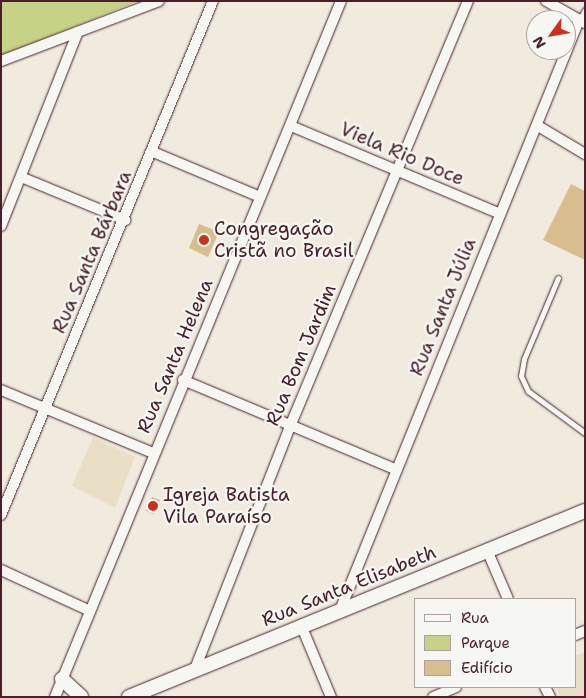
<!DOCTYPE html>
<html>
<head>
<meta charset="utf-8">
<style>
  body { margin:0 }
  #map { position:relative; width:586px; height:698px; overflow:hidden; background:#f0ebde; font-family:"Shantell Sans",sans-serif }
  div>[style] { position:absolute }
  .built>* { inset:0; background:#e9dec6 }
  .green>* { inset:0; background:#c6d285 }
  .building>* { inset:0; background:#d8be8e }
  .roads { filter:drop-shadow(0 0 1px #4a1f2b) drop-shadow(0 0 1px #4a1f2b) }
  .lane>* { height:5px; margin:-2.5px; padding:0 2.5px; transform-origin:2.5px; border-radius:2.5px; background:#f6f6f2 }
  .street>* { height:10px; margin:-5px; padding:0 5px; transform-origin:5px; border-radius:5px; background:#f6f6f2 }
  .secondary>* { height:14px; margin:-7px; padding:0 7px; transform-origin:7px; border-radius:7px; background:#f6f6f2 }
  .dots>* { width:14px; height:14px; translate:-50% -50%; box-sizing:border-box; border:2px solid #f6f6f2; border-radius:50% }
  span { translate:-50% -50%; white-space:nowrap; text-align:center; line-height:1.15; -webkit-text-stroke:4.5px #f6f6f2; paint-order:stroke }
  .street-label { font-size:19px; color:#4a1f2b }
  .poi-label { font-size:19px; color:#4a1f2b }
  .left { translate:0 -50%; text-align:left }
  .frame { position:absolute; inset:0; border:2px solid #4a1f2b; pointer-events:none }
  .legend { position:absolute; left:414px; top:598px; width:162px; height:90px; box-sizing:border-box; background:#f6f6f2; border:1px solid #b1a0a2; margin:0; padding:6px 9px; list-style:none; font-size:15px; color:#4a1f2b }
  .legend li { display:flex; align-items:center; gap:10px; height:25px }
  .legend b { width:25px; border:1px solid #b1a0a2 }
  .north { position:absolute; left:526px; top:10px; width:50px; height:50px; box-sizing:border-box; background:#f6f6f2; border:1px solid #b1a0a2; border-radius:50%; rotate:238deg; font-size:14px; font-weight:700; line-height:20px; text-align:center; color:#4a1f2b }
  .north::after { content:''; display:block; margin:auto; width:18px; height:22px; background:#c8321e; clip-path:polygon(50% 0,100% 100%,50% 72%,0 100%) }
</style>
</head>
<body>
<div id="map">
  <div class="built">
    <i style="clip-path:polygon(93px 437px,135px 457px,115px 508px,72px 486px)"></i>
    <i style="clip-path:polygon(585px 652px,585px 697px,560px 697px,556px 687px,575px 687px,575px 656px)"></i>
  </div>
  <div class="green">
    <i style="clip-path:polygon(1px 1px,138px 1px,1px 56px)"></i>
  </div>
  <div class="building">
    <i style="clip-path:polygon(571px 184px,585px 191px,585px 260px,543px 240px)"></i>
    <i style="clip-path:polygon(199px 224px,219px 232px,208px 257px,189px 248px)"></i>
    <i style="clip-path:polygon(152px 497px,160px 500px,154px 514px,146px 511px)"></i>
  </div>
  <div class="roads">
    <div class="lane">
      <i style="left:579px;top:20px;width:12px;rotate:-59deg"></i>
      <i style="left:558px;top:278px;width:88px;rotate:112.8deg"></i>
      <i style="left:524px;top:359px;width:17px;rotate:100deg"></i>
      <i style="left:521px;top:376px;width:17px;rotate:65deg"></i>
      <i style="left:528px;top:391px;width:71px;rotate:36.4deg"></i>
    </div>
    <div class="street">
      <i style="left:546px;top:1px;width:45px;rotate:29.4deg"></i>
      <i style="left:1px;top:61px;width:169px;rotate:-20.8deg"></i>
      <i style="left:291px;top:126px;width:227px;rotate:22.8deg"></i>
      <i style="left:538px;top:126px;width:55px;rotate:30.8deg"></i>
      <i style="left:153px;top:152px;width:116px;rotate:22.8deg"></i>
      <i style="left:21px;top:177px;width:113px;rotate:22.5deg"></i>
      <i style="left:1px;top:226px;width:209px;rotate:-68.4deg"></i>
      <i style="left:183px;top:380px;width:230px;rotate:22.8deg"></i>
      <i style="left:1px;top:390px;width:165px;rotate:22.5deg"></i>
      <i style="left:1px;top:515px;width:556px;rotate:-67.59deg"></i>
      <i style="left:487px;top:550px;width:53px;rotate:66.8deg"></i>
      <i style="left:1px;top:570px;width:98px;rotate:24.7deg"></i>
      <i style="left:341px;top:608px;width:634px;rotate:-67.96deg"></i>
      <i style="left:301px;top:625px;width:78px;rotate:67.4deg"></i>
      <i style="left:575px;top:635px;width:11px;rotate:-22deg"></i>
      <i style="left:195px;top:669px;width:263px;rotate:-68.6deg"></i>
      <i style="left:291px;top:424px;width:459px;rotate:-67.3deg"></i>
      <i style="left:545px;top:687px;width:11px;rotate:63deg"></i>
      <i style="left:55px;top:697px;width:752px;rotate:-67.66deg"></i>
      <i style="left:433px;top:697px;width:25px;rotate:-23deg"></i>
    </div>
    <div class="secondary">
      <i style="left:62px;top:679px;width:26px;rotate:43deg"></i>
      <i style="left:129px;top:697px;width:492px;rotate:-22.2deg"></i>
    </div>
  </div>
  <div class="dots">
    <i style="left:204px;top:240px;background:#c8321e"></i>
    <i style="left:153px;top:506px;background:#c8321e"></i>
  </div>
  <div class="street-label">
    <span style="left:402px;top:154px;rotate:23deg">Viela Rio Doce</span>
    <span style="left:92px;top:252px;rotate:-67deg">Rua Santa Bárbara</span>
    <span style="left:443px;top:307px;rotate:-68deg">Rua Santa Júlia</span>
    <span style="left:301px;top:355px;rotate:-67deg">Rua Bom Jardim</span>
    <span style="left:175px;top:356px;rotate:-67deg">Rua Santa Helena</span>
    <span style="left:349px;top:586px;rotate:-22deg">Rua Santa Elisabeth</span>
  </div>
  <div class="poi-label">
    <span class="left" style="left:214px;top:240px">Congregação<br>Cristã no Brasil</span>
    <span class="left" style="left:163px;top:506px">Igreja Batista<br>Vila Paraíso</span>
  </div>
  <div class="frame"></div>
  <ul class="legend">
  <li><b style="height:6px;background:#f6f6f2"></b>Rua</li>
  <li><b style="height:14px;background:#c6d285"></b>Parque</li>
  <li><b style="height:14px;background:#d8be8e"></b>Edifício</li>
  </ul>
  <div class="north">N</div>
</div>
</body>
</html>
